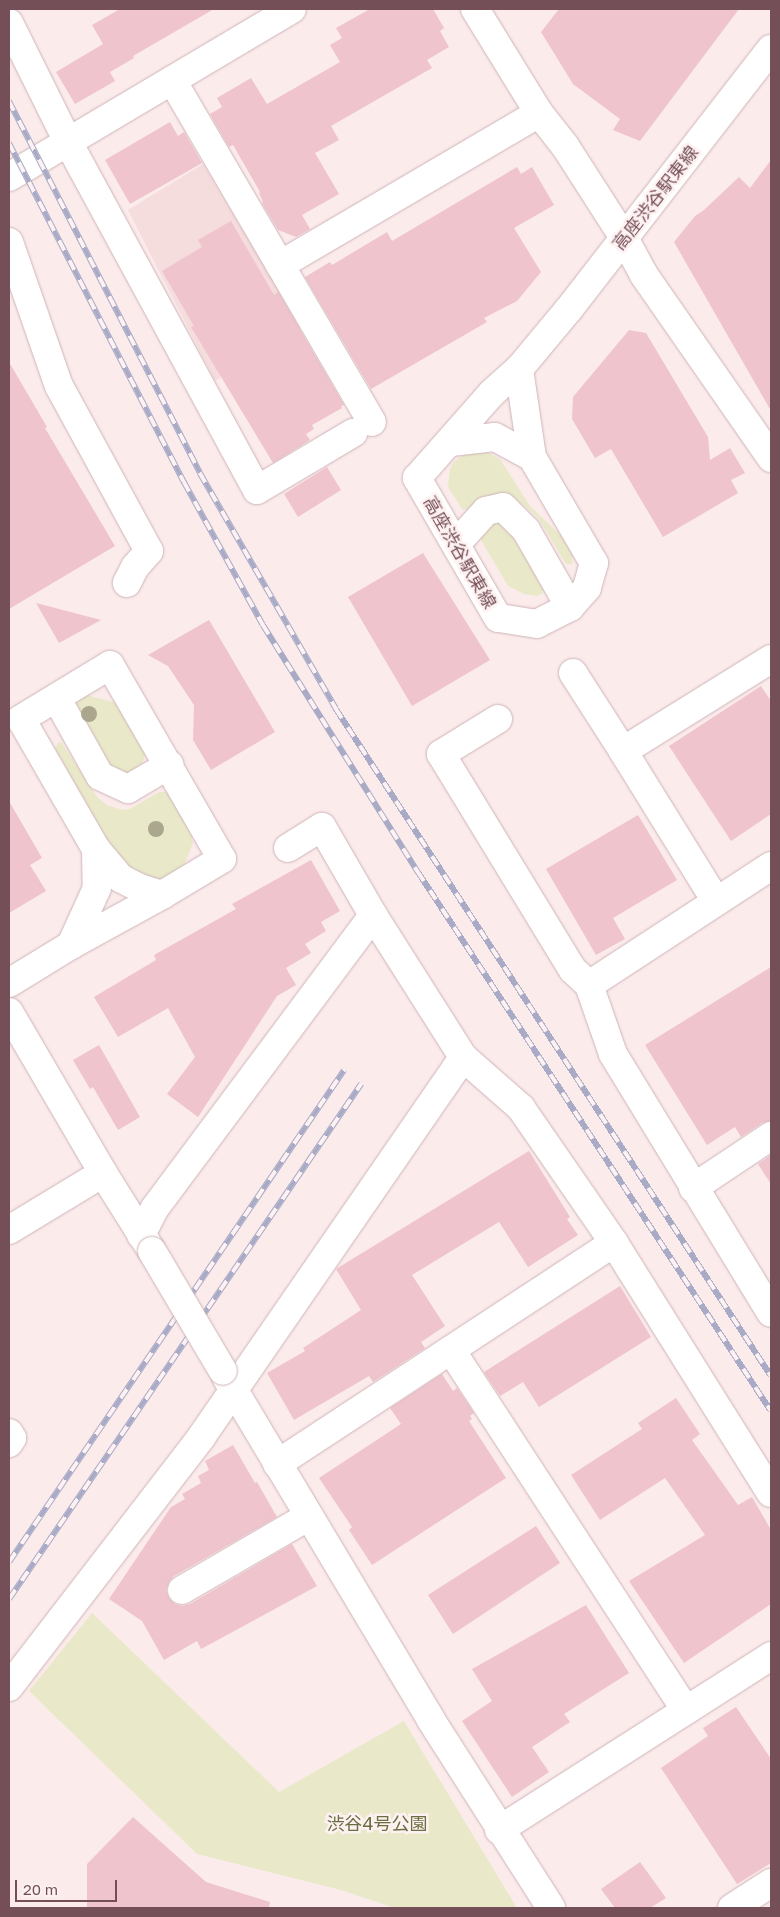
<!DOCTYPE html>
<html>
<head>
<meta charset="utf-8">
<style>
  body { margin:0 }
  #map { position:relative; width:780px; height:1917px; overflow:hidden; background:#fbebeb; font-family:"Golos Text","Noto Sans JP",sans-serif }
  div>[style] { position:absolute }
  .residential>* { inset:0; background:#f5dcdd }
  .green>* { inset:0; background:#e9e9c9 }
  .building>* { inset:0; background:#efc4cc }
  .roads { filter:drop-shadow(0 0 1px #cfb3b8) drop-shadow(0 0 1px #cfb3b8) }
  .minor>* { height:28px; margin:-14px; padding:0 14px; transform-origin:14px; border-radius:14px; background:#fff }
  .rail>* { height:5.5px; margin-top:-2.75px; transform-origin:0; background:repeating-linear-gradient(90deg,#fef1f1 0 11px,#a8aac6 0 22px); box-sizing:border-box; border-block:1px solid #a8aac6 }
  .bridges { filter:drop-shadow(0 0 1px #cfb3b8) drop-shadow(0 0 1px #cfb3b8) }
  .minor-bridge>* { height:28px; margin:-14px; padding:0 14px; transform-origin:14px; border-radius:14px; background:#fff }
  .trees>* { width:16px; height:16px; margin:-8px; border-radius:50%; background:#aba78e }
  span { translate:-50% -50%; white-space:nowrap; text-align:center; line-height:1.15; -webkit-text-stroke:5px #fef1f1; paint-order:stroke }
  .street-label { font-size:18px; color:#754f58 }
  .park-label { font-size:18px; color:#6a6f41 }
  .frame { position:absolute; inset:0; border:10px solid #754f58; pointer-events:none }
  .scale { position:absolute; left:15px; top:1880px; width:102px; height:22px; box-sizing:border-box; border:2px solid #754f58; border-top:0; padding-left:6px; font-size:15px; line-height:18px; white-space:nowrap; color:#754f58; -webkit-text-stroke:4px #fef1f1; paint-order:stroke }
</style>
</head>
<body>
<div id="map">
  <div class="residential">
    <i style="clip-path:polygon(203px 164px,301px 327px,215px 381px,128px 210px)"></i>
  </div>
  <div class="green">
    <i style="clip-path:polygon(485px 451px,500px 459px,530px 506px,573px 547px,572px 564px,566px 564px,538px 518px,515px 498px,496px 494px,468px 510px,462px 509px,448px 487px,450px 469px,453px 463px,466px 452px)"></i>
    <i style="clip-path:polygon(500px 522px,511px 534px,544px 587px,543px 593px,537px 596px,524px 594px,508px 586px,481px 540px,480px 536px,486px 523px)"></i>
    <i style="clip-path:polygon(87px 695px,116px 703px,146px 753px,143px 762px,138px 770px,128px 775px,107px 768px,70px 702px)"></i>
    <i style="clip-path:polygon(59px 742px,62px 743px,97px 797px,107px 805px,123px 810px,130px 809px,159px 792px,167px 792px,190px 827px,193px 843px,183px 868px,162px 880px,152px 881px,121px 864px,55px 748px)"></i>
    <i style="clip-path:polygon(92px 1613px,279px 1792px,404px 1721px,517px 1908px,395px 1908px,341px 1890px,197px 1854px,29px 1691px)"></i>
  </div>
  <div class="building">
    <i style="clip-path:polygon(120px 9px,214px 9px,133px 56px,134px 58px,110px 72px,115px 81px,75px 104px,56px 72px,103px 44px,92px 25px)"></i>
    <i style="clip-path:polygon(370px 9px,433px 9px,444px 28px,440px 31px,449px 47px,427px 60px,432px 68px,331px 126px,339px 140px,315px 153px,339px 194px,302px 215px,310px 229px,296px 237px,278px 230px,262px 203px,263px 202px,259px 193px,260px 192px,233px 145px,229px 147px,210px 114px,222px 107px,217px 98px,251px 78px,267px 104px,340px 62px,330px 45px,342px 38px,336px 28px)"></i>
    <i style="clip-path:polygon(559px 9px,739px 9px,640px 141px,613px 130px,620px 119px,573px 84px,541px 32px)"></i>
    <i style="clip-path:polygon(170px 122px,178px 136px,184px 132px,202px 163px,130px 204px,105px 160px)"></i>
    <i style="clip-path:polygon(771px 160px,771px 411px,674px 242px,695px 216px,704px 210px,739px 177px,750px 188px)"></i>
    <i style="clip-path:polygon(517px 167px,521px 174px,532px 167px,554px 205px,514px 228px,541px 272px,517px 301px,484px 318px,487px 322px,371px 389px,305px 277px,330px 262px,332px 265px,387px 232px,392px 241px)"></i>
    <i style="clip-path:polygon(231px 221px,274px 295px,278px 292px,344px 405px,341px 406px,342px 408px,312px 425px,314px 429px,306px 434px,310px 440px,273px 463px,191px 327px,194px 326px,162px 271px,202px 247px,198px 240px)"></i>
    <i style="clip-path:polygon(629px 330px,646px 333px,708px 437px,710px 460px,730px 448px,745px 473px,731px 480px,738px 493px,663px 537px,611px 449px,595px 458px,572px 419px,573px 397px)"></i>
    <i style="clip-path:polygon(9px 362px,47px 427px,45px 428px,115px 546px,9px 609px)"></i>
    <i style="clip-path:polygon(327px 467px,341px 490px,298px 517px,284px 494px)"></i>
    <i style="clip-path:polygon(423px 553px,490px 660px,412px 706px,348px 597px)"></i>
    <i style="clip-path:polygon(36px 603px,101px 620px,59px 643px)"></i>
    <i style="clip-path:polygon(209px 620px,275px 732px,211px 770px,193px 740px,194px 705px,168px 666px,148px 655px)"></i>
    <i style="clip-path:polygon(761px 686px,771px 701px,771px 814px,731px 841px,669px 746px)"></i>
    <i style="clip-path:polygon(9px 801px,42px 858px,30px 865px,46px 891px,9px 913px)"></i>
    <i style="clip-path:polygon(638px 815px,677px 880px,613px 918px,625px 939px,596px 955px,546px 869px)"></i>
    <i style="clip-path:polygon(311px 860px,340px 911px,321px 922px,326px 931px,305px 944px,311px 953px,286px 968px,296px 985px,277px 996px,198px 1117px,167px 1094px,195px 1057px,168px 1008px,118px 1037px,94px 997px,156px 960px,154px 955px,236px 909px,232px 904px)"></i>
    <i style="clip-path:polygon(771px 967px,771px 1121px,762px 1123px,741px 1137px,735px 1127px,707px 1145px,645px 1045px)"></i>
    <i style="clip-path:polygon(99px 1045px,140px 1117px,118px 1130px,93px 1087px,90px 1089px,73px 1060px)"></i>
    <i style="clip-path:polygon(529px 1151px,570px 1217px,567px 1219px,578px 1235px,528px 1267px,499px 1222px,412px 1275px,445px 1326px,421px 1342px,425px 1348px,373px 1382px,369px 1376px,294px 1420px,267px 1373px,305px 1351px,303px 1348px,361px 1310px,336px 1269px)"></i>
    <i style="clip-path:polygon(771px 1155px,771px 1184px,758px 1164px)"></i>
    <i style="clip-path:polygon(620px 1286px,651px 1337px,539px 1407px,523px 1382px,500px 1396px,484px 1372px)"></i>
    <i style="clip-path:polygon(442px 1374px,453px 1391px,457px 1388px,474px 1413px,470px 1416px,472px 1419px,469px 1421px,506px 1478px,372px 1565px,349px 1530px,352px 1527px,319px 1478px,401px 1424px,390px 1408px)"></i>
    <i style="clip-path:polygon(676px 1398px,700px 1434px,692px 1440px,738px 1505px,752px 1497px,771px 1530px,771px 1604px,684px 1663px,629px 1581px,705px 1535px,665px 1478px,600px 1520px,571px 1475px,642px 1429px,638px 1423px)"></i>
    <i style="clip-path:polygon(233px 1445px,255px 1483px,257px 1482px,277px 1517px,174px 1576px,169px 1582px,166px 1590px,169px 1598px,175px 1604px,182px 1606px,190px 1604px,292px 1544px,317px 1586px,201px 1649px,197px 1641px,164px 1660px,142px 1621px,109px 1599px,171px 1507px,185px 1499px,182px 1494px,201px 1483px,198px 1476px,209px 1470px,205px 1461px)"></i>
    <i style="clip-path:polygon(536px 1526px,560px 1563px,453px 1634px,428px 1595px)"></i>
    <i style="clip-path:polygon(586px 1605px,629px 1673px,564px 1714px,570px 1722px,532px 1747px,549px 1772px,512px 1797px,462px 1721px,492px 1701px,472px 1669px)"></i>
    <i style="clip-path:polygon(736px 1707px,771px 1759px,771px 1863px,737px 1884px,661px 1768px,708px 1736px,703px 1728px)"></i>
    <i style="clip-path:polygon(133px 1817px,206px 1882px,270px 1902px,269px 1908px,87px 1908px,87px 1864px)"></i>
    <i style="clip-path:polygon(640px 1862px,666px 1898px,650px 1908px,615px 1908px,601px 1889px)"></i>
  </div>
  <div class="roads">
    <div class="minor">
      <i style="left:475px;top:9px;width:122px;rotate:58.4deg"></i>
      <i style="left:539px;top:113px;width:42px;rotate:51.8deg"></i>
      <i style="left:565px;top:146px;width:109px;rotate:57.3deg"></i>
      <i style="left:624px;top:238px;width:42px;rotate:61.6deg"></i>
      <i style="left:644px;top:275px;width:223px;rotate:55.2deg"></i>
      <i style="left:9px;top:23px;width:133px;rotate:63.6deg"></i>
      <i style="left:68px;top:142px;width:396px;rotate:61.5deg"></i>
      <i style="left:257px;top:490px;width:112px;rotate:-30.7deg"></i>
      <i style="left:172px;top:80px;width:396px;rotate:59.7deg"></i>
      <i style="left:9px;top:177px;width:329px;rotate:-30.7deg"></i>
      <i style="left:9px;top:242px;width:152px;rotate:70.9deg"></i>
      <i style="left:59px;top:386px;width:188px;rotate:61.4deg"></i>
      <i style="left:149px;top:551px;width:21px;rotate:131deg"></i>
      <i style="left:135px;top:567px;width:18px;rotate:117deg"></i>
      <i style="left:280px;top:265px;width:300px;rotate:-30.4deg"></i>
      <i style="left:519px;top:369px;width:89px;rotate:81.6deg"></i>
      <i style="left:532px;top:457px;width:123px;rotate:59.7deg"></i>
      <i style="left:594px;top:563px;width:26px;rotate:106deg"></i>
      <i style="left:587px;top:588px;width:25px;rotate:132deg"></i>
      <i style="left:570px;top:607px;width:37px;rotate:153deg"></i>
      <i style="left:537px;top:624px;width:39px;rotate:-171deg"></i>
      <i style="left:498px;top:618px;width:162px;rotate:-120.1deg"></i>
      <i style="left:417px;top:478px;width:113px;rotate:-48.6deg"></i>
      <i style="left:492px;top:393px;width:36px;rotate:-42deg"></i>
      <i style="left:519px;top:369px;width:78px;rotate:-50.2deg"></i>
      <i style="left:569px;top:309px;width:329px;rotate:-52.2deg"></i>
      <i style="left:451px;top:442px;width:44px;rotate:-6.5deg"></i>
      <i style="left:495px;top:437px;width:42px;rotate:28.4deg"></i>
      <i style="left:456px;top:544px;width:45px;rotate:-47.7deg"></i>
      <i style="left:486px;top:511px;width:17px;rotate:-13deg"></i>
      <i style="left:503px;top:507px;width:33px;rotate:45deg"></i>
      <i style="left:526px;top:530px;width:89px;rotate:60.3deg"></i>
      <i style="left:573px;top:673px;width:93px;rotate:57.3deg"></i>
      <i style="left:57px;top:699px;width:88px;rotate:60.8deg"></i>
      <i style="left:100px;top:776px;width:31px;rotate:25deg"></i>
      <i style="left:128px;top:789px;width:48px;rotate:-30.3deg"></i>
      <i style="left:498px;top:719px;width:67px;rotate:148.4deg"></i>
      <i style="left:441px;top:754px;width:253px;rotate:58.6deg"></i>
      <i style="left:573px;top:970px;width:22px;rotate:43deg"></i>
      <i style="left:288px;top:848px;width:40px;rotate:-32deg"></i>
      <i style="left:322px;top:827px;width:102px;rotate:59.9deg"></i>
      <i style="left:373px;top:915px;width:168px;rotate:57.6deg"></i>
      <i style="left:463px;top:1057px;width:77px;rotate:41.3deg"></i>
      <i style="left:521px;top:1108px;width:164px;rotate:55.4deg"></i>
      <i style="left:614px;top:1243px;width:295px;rotate:57.9deg"></i>
      <i style="left:96px;top:849px;width:38px;rotate:50deg"></i>
      <i style="left:120px;top:878px;width:22px;rotate:27deg"></i>
      <i style="left:140px;top:888px;width:23px;rotate:18deg"></i>
      <i style="left:771px;top:866px;width:217px;rotate:146.8deg"></i>
      <i style="left:589px;top:985px;width:73px;rotate:70.8deg"></i>
      <i style="left:613px;top:1054px;width:303px;rotate:58.6deg"></i>
      <i style="left:716px;top:901px;width:176px;rotate:-121.8deg"></i>
      <i style="left:623px;top:751px;width:174px;rotate:-31.9deg"></i>
      <i style="left:9px;top:983px;width:73px;rotate:-31.5deg"></i>
      <i style="left:71px;top:945px;width:104px;rotate:-28.8deg"></i>
      <i style="left:162px;top:895px;width:70px;rotate:-31deg"></i>
      <i style="left:222px;top:859px;width:224px;rotate:-120deg"></i>
      <i style="left:110px;top:665px;width:104px;rotate:148.8deg"></i>
      <i style="left:21px;top:719px;width:150px;rotate:60deg"></i>
      <i style="left:96px;top:849px;width:39px;rotate:89deg"></i>
      <i style="left:97px;top:888px;width:63px;rotate:114.5deg"></i>
      <i style="left:9px;top:1012px;width:186px;rotate:59.7deg"></i>
      <i style="left:103px;top:1173px;width:89px;rotate:57.9deg"></i>
      <i style="left:693px;top:1188px;width:94px;rotate:-33.7deg"></i>
      <i style="left:9px;top:1230px;width:110px;rotate:-31.2deg"></i>
      <i style="left:141px;top:1235px;width:30px;rotate:-63deg"></i>
      <i style="left:155px;top:1208px;width:365px;rotate:-53.3deg"></i>
      <i style="left:451px;top:1350px;width:430px;rotate:56.9deg"></i>
      <i style="left:226px;top:1377px;width:400px;rotate:59.1deg"></i>
      <i style="left:431px;top:1720px;width:223px;rotate:57.4deg"></i>
      <i style="left:9px;top:1433px;width:6px;rotate:59deg"></i>
      <i style="left:12px;top:1438px;width:6px;rotate:121deg"></i>
      <i style="left:277px;top:1464px;width:403px;rotate:-33.3deg"></i>
      <i style="left:182px;top:1590px;width:147px;rotate:-30.2deg"></i>
      <i style="left:9px;top:1687px;width:317px;rotate:-52.4deg"></i>
      <i style="left:202px;top:1436px;width:460px;rotate:-55.4deg"></i>
      <i style="left:499px;top:1830px;width:323px;rotate:-32.6deg"></i>
      <i style="left:732px;top:1908px;width:46px;rotate:-32.7deg"></i>
    </div>
  </div>
  <div class="rail">
    <i style="left:9px;top:101px;width:418px;rotate:62.8deg"></i>
    <i style="left:200px;top:473px;width:272px;rotate:60deg"></i>
    <i style="left:336px;top:709px;width:796px;rotate:56.89deg"></i>
    <i style="left:9px;top:143px;width:382px;rotate:62.7deg"></i>
    <i style="left:184px;top:482px;width:163px;rotate:61.1deg"></i>
    <i style="left:263px;top:625px;width:292px;rotate:57.9deg"></i>
    <i style="left:418px;top:872px;width:644px;rotate:56.78deg"></i>
    <i style="left:9px;top:1562px;width:595px;rotate:-55.75deg"></i>
    <i style="left:9px;top:1599px;width:624px;rotate:-55.65deg"></i>
  </div>
  <div class="bridges">
    <div class="minor-bridge">
      <i style="left:152px;top:1251px;width:139px;rotate:59.4deg"></i>
    </div>
  </div>
  <div class="trees">
    <i style="left:89px;top:714px"></i>
    <i style="left:156px;top:829px"></i>
  </div>
  <div class="street-label">
    <span style="left:655px;top:198px;rotate:-52deg">高座渋谷駅東線</span>
    <span style="left:460px;top:552px;rotate:60deg">高座渋谷駅東線</span>
  </div>
  <div class="park-label">
    <span style="left:377px;top:1823px">渋谷4号公園</span>
  </div>
  <div class="frame"></div>
  <div class="scale">20 m</div>
</div>
</body>
</html>
